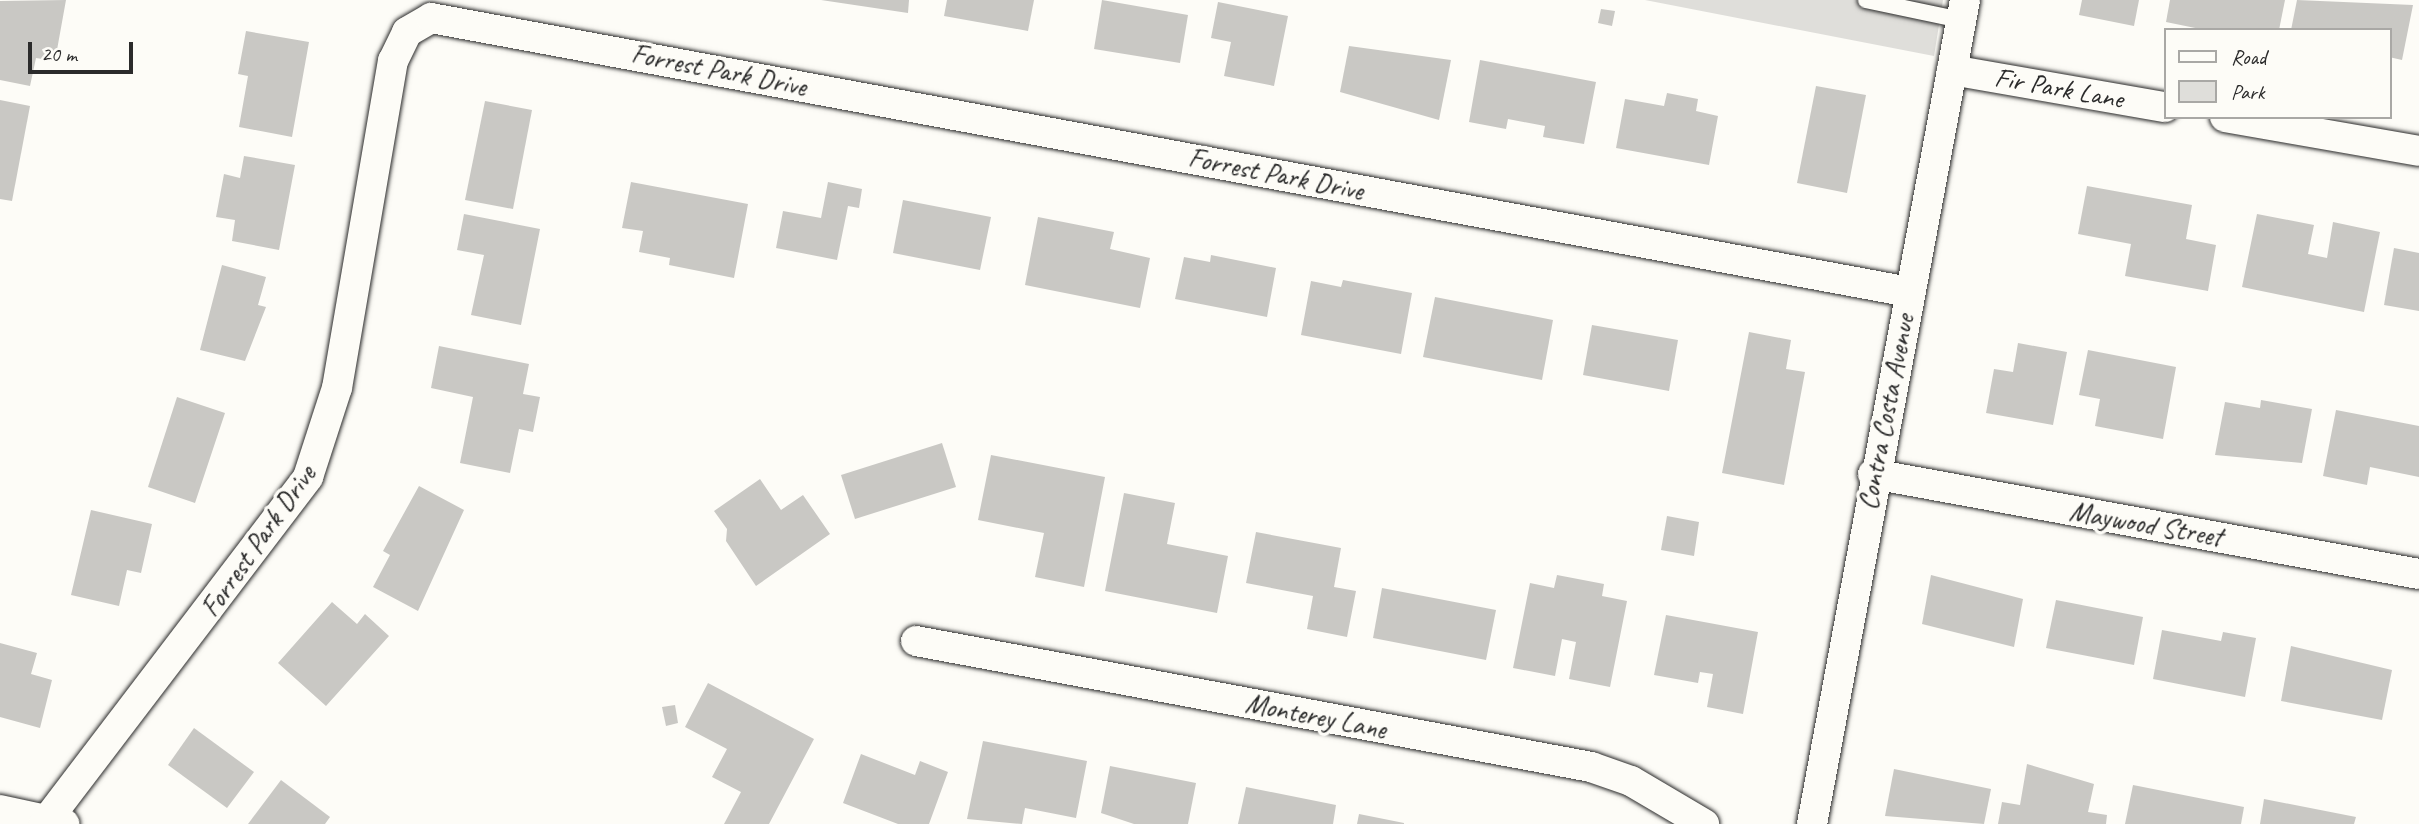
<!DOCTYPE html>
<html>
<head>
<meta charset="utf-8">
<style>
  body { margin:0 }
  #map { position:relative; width:2419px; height:824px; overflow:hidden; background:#fdfcf7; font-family:Caveat,sans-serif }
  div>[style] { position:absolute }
  .green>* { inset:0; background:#dfdeda }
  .building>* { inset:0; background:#c9c8c4 }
  .roads { filter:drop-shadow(0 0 2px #2b2b2b) drop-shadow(0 0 2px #2b2b2b) }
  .lane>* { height:16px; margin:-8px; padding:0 8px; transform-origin:8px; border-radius:8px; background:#fdfcf7 }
  .street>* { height:30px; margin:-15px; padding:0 15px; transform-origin:15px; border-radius:15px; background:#fdfcf7 }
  span { translate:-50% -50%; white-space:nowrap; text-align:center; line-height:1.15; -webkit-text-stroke:7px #fdfcf7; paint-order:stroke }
  .street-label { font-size:28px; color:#2b2b2b }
  .legend { position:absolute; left:2164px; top:28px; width:228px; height:91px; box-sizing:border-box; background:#fdfcf7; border:2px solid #a9a8a5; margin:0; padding:9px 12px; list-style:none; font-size:21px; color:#2b2b2b }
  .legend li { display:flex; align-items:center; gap:14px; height:35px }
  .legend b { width:35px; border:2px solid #a9a8a5 }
  .scale { position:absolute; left:28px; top:42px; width:105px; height:32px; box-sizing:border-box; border:4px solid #2b2b2b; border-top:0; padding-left:9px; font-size:21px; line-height:24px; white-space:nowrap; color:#2b2b2b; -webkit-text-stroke:5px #fdfcf7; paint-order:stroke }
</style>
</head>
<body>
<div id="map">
  <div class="green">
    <i style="clip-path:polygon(1645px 0,1943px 0,1934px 56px)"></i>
  </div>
  <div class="building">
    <i style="clip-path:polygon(66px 0,55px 61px,36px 58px,30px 86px,0 80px,0 1px)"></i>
    <i style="clip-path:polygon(821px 0,909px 0,908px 13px)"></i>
    <i style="clip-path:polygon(947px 0,1034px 0,1028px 31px,944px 16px)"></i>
    <i style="clip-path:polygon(1102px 0,1188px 15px,1180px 63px,1094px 49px)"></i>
    <i style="clip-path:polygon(2082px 0,2139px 0,2134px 26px,2079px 15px)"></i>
    <i style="clip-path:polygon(2170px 0,2285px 0,2279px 30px,2205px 30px,2166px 22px)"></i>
    <i style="clip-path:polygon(2297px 0,2413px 5px,2402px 60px,2389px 57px,2389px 30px,2291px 30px)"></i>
    <i style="clip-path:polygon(1218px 2px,1288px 16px,1274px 86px,1224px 76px,1231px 42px,1211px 38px)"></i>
    <i style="clip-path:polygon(1601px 9px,1615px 11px,1612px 26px,1598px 23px)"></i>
    <i style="clip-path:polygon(246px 31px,309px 42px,292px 137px,239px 127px,248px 76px,238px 74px)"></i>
    <i style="clip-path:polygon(1349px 46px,1451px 60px,1439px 120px,1340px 92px)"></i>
    <i style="clip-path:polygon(1480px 60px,1596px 82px,1584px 144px,1543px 137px,1545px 126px,1508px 119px,1506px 129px,1469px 122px)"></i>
    <i style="clip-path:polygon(1816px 86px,1866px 95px,1847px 193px,1797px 183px)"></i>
    <i style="clip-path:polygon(1667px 93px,1698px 99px,1696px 111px,1718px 116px,1709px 165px,1616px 148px,1625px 99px,1664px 106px)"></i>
    <i style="clip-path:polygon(0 100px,30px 106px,12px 201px,0 199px)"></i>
    <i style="clip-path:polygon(485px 101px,532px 110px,513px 209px,465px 200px)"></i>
    <i style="clip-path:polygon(244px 156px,295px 165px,279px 250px,232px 241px,235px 220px,216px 217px,224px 174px,240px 178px)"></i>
    <i style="clip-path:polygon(631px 182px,748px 204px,734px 278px,669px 265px,670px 258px,639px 252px,643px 231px,622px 228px)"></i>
    <i style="clip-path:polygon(828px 182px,862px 189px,859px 208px,848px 206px,837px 260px,776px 248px,783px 211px,821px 218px)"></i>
    <i style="clip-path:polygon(2087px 186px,2192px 205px,2186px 239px,2216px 245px,2208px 291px,2125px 276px,2131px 244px,2078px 234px)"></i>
    <i style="clip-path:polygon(903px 200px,991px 217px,980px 270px,893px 253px)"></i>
    <i style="clip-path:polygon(464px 214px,540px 229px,521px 325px,471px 315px,484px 255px,457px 250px)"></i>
    <i style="clip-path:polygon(2257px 214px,2314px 225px,2308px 254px,2327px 258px,2333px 222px,2380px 232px,2364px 312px,2242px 287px)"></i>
    <i style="clip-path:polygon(1038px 217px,1114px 232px,1110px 249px,1150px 258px,1140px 308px,1025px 285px)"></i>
    <i style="clip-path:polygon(2394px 248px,2419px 253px,2419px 311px,2384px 305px)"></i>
    <i style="clip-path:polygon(1211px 255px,1276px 268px,1267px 317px,1175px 299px,1184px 257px,1210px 262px)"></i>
    <i style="clip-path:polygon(222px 265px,266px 277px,258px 305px,266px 307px,245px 361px,200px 350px)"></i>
    <i style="clip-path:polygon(1343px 280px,1412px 293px,1401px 354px,1301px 335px,1311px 281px,1341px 287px)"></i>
    <i style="clip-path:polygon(1435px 297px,1553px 320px,1542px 380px,1423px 357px)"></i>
    <i style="clip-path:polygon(1592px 325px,1678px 340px,1669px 391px,1583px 375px)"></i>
    <i style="clip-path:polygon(1749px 332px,1791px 340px,1786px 369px,1805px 372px,1784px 485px,1722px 473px)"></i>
    <i style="clip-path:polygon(2018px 343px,2067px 352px,2053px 425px,1986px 413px,1994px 369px,2013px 372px)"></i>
    <i style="clip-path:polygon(439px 346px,529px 364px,523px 394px,540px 397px,533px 432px,519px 429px,510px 473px,460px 463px,473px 397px,431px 388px)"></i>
    <i style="clip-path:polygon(2088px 350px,2176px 367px,2163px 439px,2095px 426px,2100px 399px,2079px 395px)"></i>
    <i style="clip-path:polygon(177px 397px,225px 413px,195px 503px,148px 487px)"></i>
    <i style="clip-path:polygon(2261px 400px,2312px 409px,2302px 463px,2215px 455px,2225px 402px,2260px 408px)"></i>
    <i style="clip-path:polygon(2336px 410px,2419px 426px,2419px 477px,2370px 467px,2367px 485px,2323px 476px)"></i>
    <i style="clip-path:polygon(942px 443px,956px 487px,855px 519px,841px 475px)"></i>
    <i style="clip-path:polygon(991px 455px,1105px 477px,1084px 587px,1035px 577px,1044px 533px,978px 520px)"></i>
    <i style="clip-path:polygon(760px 479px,781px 510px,803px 495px,830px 534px,756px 586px,726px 541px,727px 529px,714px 511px)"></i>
    <i style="clip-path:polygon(419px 486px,464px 510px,418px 611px,373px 587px,390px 555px,383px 551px)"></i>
    <i style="clip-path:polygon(1124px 493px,1175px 503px,1167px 544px,1228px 556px,1217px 613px,1105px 591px)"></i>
    <i style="clip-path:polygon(91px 510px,152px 524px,141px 573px,127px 570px,119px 606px,71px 595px)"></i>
    <i style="clip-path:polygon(1667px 516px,1699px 522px,1694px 556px,1661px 550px)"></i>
    <i style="clip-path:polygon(1256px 532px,1341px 548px,1334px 587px,1356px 591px,1347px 637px,1307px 629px,1313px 596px,1246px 583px)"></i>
    <i style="clip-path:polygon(1557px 575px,1604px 584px,1602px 596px,1627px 601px,1610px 687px,1569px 679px,1576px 642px,1562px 639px,1555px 676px,1513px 668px,1530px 583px,1554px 588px)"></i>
    <i style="clip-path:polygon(1931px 575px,2023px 599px,2014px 647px,1922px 624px)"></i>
    <i style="clip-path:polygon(1382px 588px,1496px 610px,1486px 660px,1373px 638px)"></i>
    <i style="clip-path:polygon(2056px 600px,2143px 617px,2134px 665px,2046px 648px)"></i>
    <i style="clip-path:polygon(332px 602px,357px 624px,365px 614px,389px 636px,326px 706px,278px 663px)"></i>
    <i style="clip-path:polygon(1666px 615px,1758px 632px,1743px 714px,1707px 707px,1713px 674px,1700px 672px,1698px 683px,1654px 675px)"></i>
    <i style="clip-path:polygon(2162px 630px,2221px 641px,2223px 632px,2256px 638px,2245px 697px,2153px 679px)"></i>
    <i style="clip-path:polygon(0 643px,37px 653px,31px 674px,52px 680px,40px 728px,0 717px)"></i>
    <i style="clip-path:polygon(2291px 646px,2392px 670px,2382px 720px,2281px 701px)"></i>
    <i style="clip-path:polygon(708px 683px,814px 739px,769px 824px,724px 824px,741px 792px,712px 777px,727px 749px,685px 727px)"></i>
    <i style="clip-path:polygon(675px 705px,678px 723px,666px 726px,662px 707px)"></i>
    <i style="clip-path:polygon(194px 728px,254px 772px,227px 808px,168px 765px)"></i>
    <i style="clip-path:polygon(983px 741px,1087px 761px,1076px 818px,1025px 808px,1022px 824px,967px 819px)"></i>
    <i style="clip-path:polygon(861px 754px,915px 775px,920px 761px,948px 772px,929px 824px,898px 824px,843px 803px)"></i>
    <i style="clip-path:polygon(2027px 764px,2094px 784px,2088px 812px,2107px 815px,2106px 824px,1998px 824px,2002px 802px,2020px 805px)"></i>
    <i style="clip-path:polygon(1110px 766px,1196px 783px,1188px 824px,1134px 824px,1101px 813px)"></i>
    <i style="clip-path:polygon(1894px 769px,1991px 789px,1984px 824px,1885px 816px)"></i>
    <i style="clip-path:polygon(281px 780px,330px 817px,325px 824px,248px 824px)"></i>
    <i style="clip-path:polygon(2133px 785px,2244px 807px,2241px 824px,2125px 824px)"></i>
    <i style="clip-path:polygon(1246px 787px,1336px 805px,1333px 824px,1238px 824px)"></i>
    <i style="clip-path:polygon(2264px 799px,2356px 817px,2354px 824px,2260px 824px)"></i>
    <i style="clip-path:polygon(1359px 814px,1404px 823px,1404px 824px,1357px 824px)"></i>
  </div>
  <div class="roads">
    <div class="lane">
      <i style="left:1866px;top:0;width:97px;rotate:11.9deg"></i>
    </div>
    <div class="street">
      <i style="left:1952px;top:70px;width:216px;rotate:9.9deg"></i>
      <i style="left:2225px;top:117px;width:197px;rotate:9.9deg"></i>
      <i style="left:1873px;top:474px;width:555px;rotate:10.38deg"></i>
      <i style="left:916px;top:641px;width:687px;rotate:10.57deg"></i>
      <i style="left:1591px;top:767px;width:42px;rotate:19.3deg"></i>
      <i style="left:1631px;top:781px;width:85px;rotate:30.5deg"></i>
      <i style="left:0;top:810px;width:66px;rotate:12.3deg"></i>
      <i style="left:44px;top:824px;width:436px;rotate:-52.7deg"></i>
      <i style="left:308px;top:477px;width:94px;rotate:-72deg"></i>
      <i style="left:337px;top:388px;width:332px;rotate:-80.3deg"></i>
      <i style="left:393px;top:61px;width:32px;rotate:-64deg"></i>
      <i style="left:407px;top:32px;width:28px;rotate:-30deg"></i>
      <i style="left:431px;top:18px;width:1503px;rotate:10.5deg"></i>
      <i style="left:1812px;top:824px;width:838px;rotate:-79.48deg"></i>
    </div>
  </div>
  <div class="street-label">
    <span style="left:719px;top:70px;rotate:11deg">Forrest Park Drive</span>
    <span style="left:2059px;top:88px;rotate:10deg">Fir Park Lane</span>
    <span style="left:1276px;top:174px;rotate:11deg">Forrest Park Drive</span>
    <span style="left:1886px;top:412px;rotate:-79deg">Contra Costa Avenue</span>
    <span style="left:2146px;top:524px;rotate:10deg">Maywood Street</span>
    <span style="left:258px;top:541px;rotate:-55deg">Forrest Park Drive</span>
    <span style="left:1316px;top:716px;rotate:11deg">Monterey Lane</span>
  </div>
  <ul class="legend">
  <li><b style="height:9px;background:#fdfcf7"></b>Road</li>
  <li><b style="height:19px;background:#dfdeda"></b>Park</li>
  </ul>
  <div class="scale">20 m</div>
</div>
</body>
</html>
